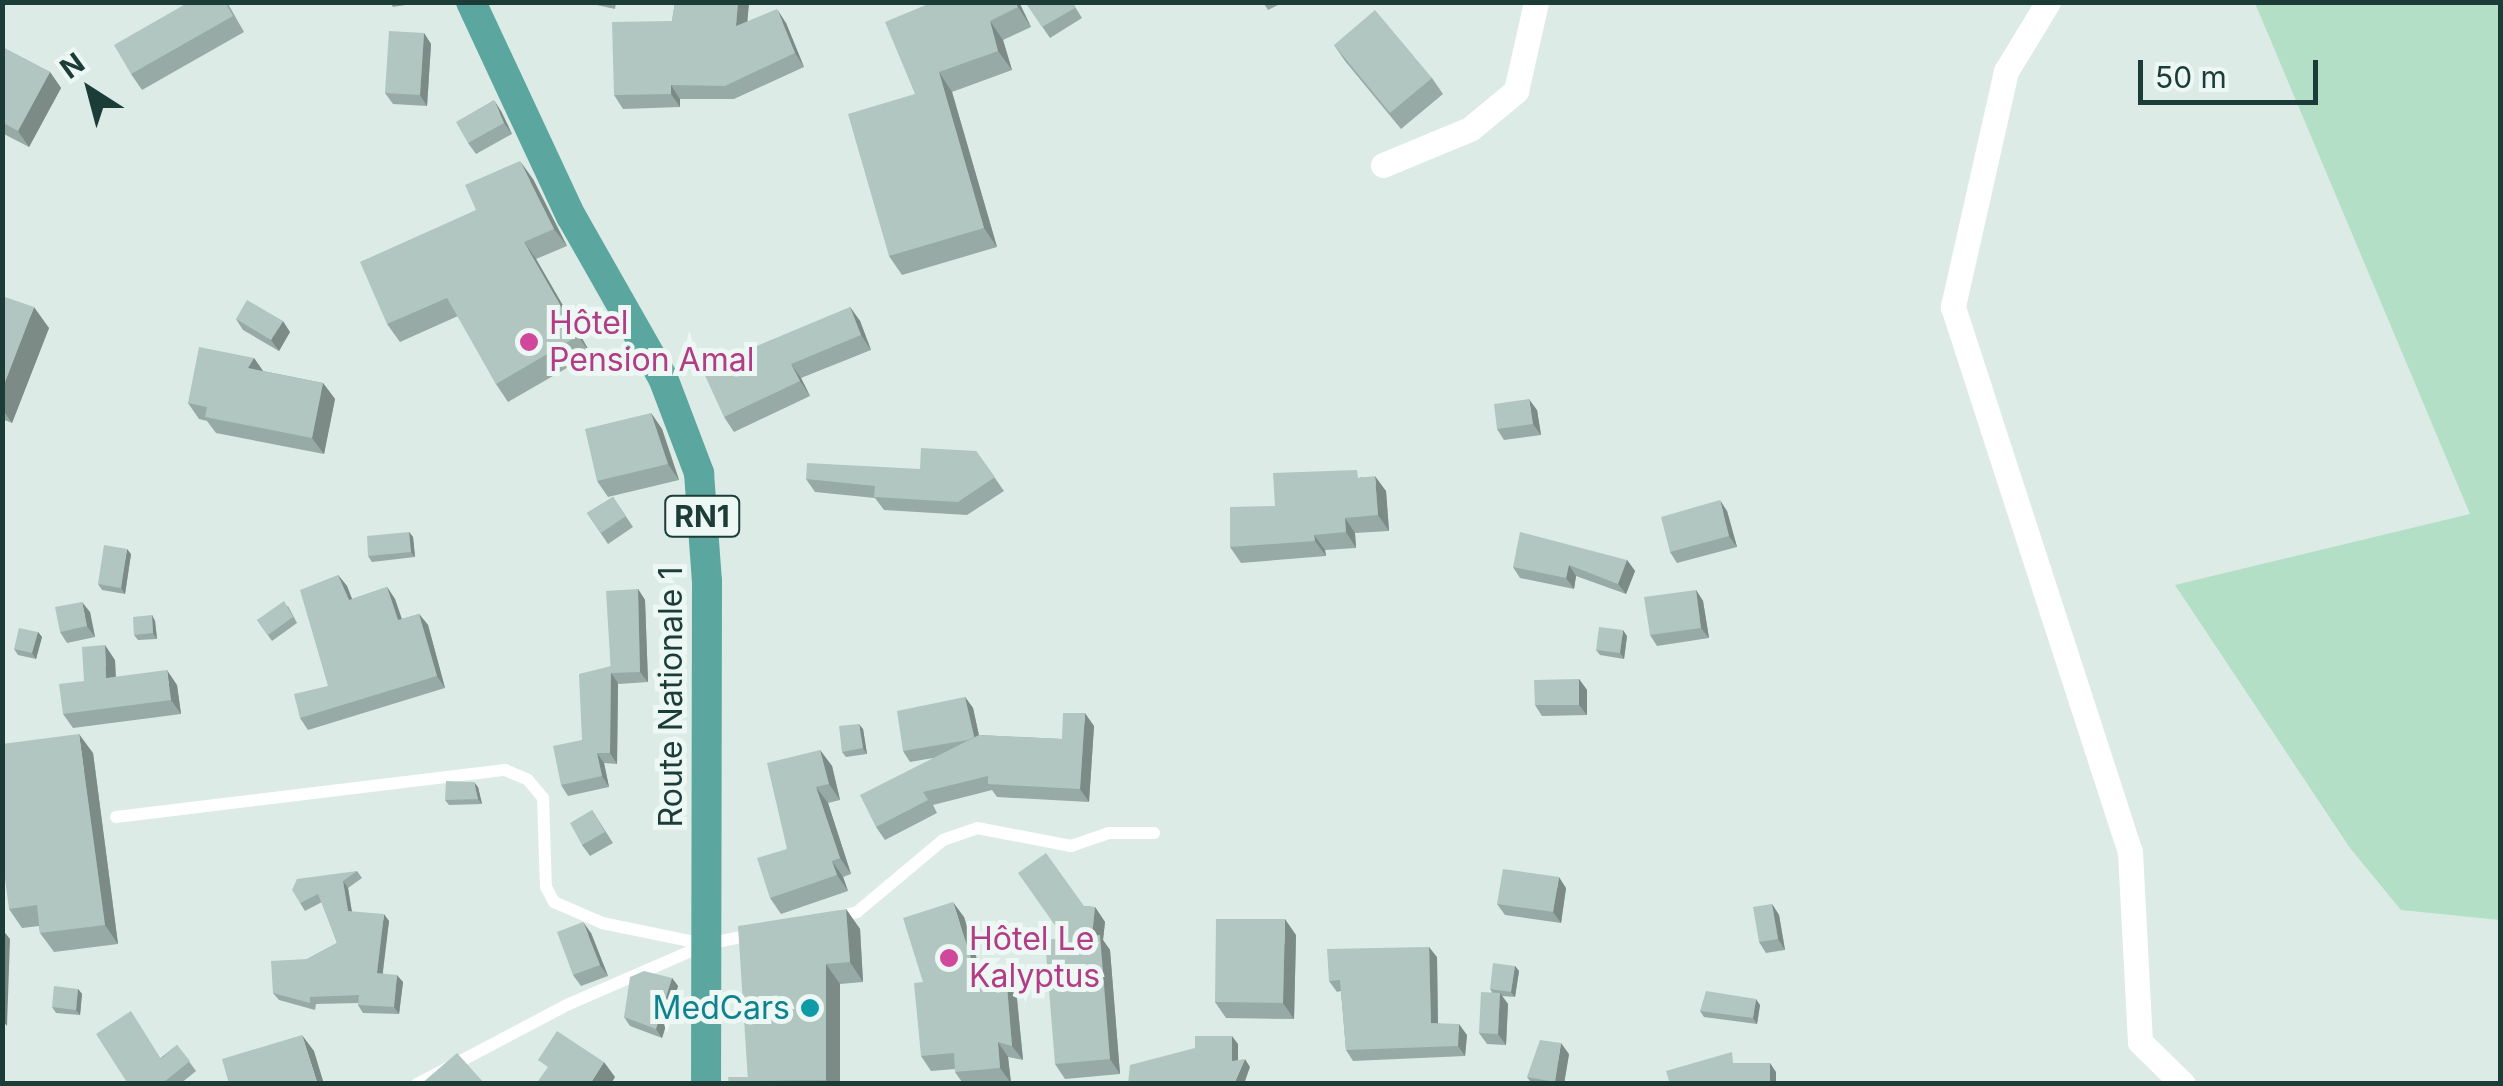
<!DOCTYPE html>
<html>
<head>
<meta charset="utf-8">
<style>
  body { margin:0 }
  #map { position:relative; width:2503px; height:1086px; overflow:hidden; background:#dcebe6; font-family:Inter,sans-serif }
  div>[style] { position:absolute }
  .green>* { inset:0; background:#b2dfc5 }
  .service>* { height:12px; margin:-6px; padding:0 6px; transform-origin:6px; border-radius:6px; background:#fff }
  .minor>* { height:25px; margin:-12.5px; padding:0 12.5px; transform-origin:12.5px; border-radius:12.5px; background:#fff }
  .primary>* { height:30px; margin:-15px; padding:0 15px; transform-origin:15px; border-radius:15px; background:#5ba69e }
  .wall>* { inset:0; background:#98aaa5 }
  .shaded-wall>* { inset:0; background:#7c8b86 }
  .building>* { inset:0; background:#b1c6c0 }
  .dots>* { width:28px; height:28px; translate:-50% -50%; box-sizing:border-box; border:5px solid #edf7f3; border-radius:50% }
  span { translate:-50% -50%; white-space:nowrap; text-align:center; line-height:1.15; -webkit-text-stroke:10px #edf7f3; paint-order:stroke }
  .shield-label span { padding:2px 8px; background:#edf7f3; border:2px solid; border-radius:8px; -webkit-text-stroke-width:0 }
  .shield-label { font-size:30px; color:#1c3c38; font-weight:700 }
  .hotel-label { font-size:32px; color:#b23c85 }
  .left { translate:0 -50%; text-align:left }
  .street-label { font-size:32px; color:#1c3c38 }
  .culture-label { font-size:32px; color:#0d838f }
  .right { translate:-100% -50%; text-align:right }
  .frame { position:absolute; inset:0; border:5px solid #1c3c38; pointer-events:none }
  .north { position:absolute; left:40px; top:40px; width:100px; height:100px; -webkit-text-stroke:8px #edf7f3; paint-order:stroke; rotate:324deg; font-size:28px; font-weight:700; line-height:40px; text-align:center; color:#1c3c38 }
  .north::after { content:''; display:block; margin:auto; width:35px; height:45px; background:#1c3c38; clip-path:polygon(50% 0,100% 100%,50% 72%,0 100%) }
  .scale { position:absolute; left:2138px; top:60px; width:180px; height:45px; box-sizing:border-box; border:5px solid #1c3c38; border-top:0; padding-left:12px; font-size:30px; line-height:35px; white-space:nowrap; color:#1c3c38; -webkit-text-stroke:8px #edf7f3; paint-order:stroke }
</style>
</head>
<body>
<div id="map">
  <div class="green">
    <i style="clip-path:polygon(2255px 3px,2500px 3px,2500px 920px,2401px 910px,2350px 848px,2175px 585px,2470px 514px)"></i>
  </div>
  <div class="service">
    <i style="left:116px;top:817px;width:392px;rotate:-6.9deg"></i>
    <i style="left:505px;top:770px;width:25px;rotate:23deg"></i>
    <i style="left:528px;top:780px;width:23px;rotate:50deg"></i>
    <i style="left:543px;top:798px;width:89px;rotate:88.1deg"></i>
    <i style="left:546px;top:887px;width:17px;rotate:62deg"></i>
    <i style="left:554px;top:902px;width:52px;rotate:23.6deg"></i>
    <i style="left:602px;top:923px;width:104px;rotate:11.6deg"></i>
    <i style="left:834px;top:917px;width:24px;rotate:-12deg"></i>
    <i style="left:857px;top:912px;width:112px;rotate:-39.9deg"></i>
    <i style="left:943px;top:840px;width:36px;rotate:-19deg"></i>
    <i style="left:977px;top:828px;width:96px;rotate:10.8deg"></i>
    <i style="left:1071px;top:846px;width:39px;rotate:-19deg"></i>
    <i style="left:1108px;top:833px;width:46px"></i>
    <i style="left:417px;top:1084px;width:172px;rotate:-27.8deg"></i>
    <i style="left:569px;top:1004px;width:150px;rotate:-23.5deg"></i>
    <i style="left:707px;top:944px;width:45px;rotate:-11.6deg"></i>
  </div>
  <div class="minor">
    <i style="left:2048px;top:2px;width:81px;rotate:121.3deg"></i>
    <i style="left:2006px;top:71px;width:242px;rotate:102.7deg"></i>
    <i style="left:1953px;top:307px;width:573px;rotate:72.01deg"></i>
    <i style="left:2130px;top:852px;width:190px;rotate:87deg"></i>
    <i style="left:2140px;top:1042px;width:60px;rotate:44.3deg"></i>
    <i style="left:1383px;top:165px;width:94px;rotate:-22.5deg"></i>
    <i style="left:1470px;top:129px;width:60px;rotate:-39.6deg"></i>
    <i style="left:1516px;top:91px;width:91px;rotate:-77.3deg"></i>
  </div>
  <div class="primary">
    <i style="left:471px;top:2px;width:236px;rotate:65deg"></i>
    <i style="left:571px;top:216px;width:186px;rotate:60.4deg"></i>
    <i style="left:663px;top:378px;width:102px;rotate:69.2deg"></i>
    <i style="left:699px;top:473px;width:108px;rotate:85.8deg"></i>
    <i style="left:707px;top:581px;width:503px;rotate:90.11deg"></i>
  </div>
  <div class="wall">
    <i style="clip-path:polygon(189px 2px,227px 2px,244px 32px,142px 90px,131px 74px)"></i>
    <i style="clip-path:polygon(390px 2px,424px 2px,393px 7px)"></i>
    <i style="clip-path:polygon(583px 2px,616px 2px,615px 9px)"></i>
    <i style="clip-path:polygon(675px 2px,749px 2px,747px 21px,786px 23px,804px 67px,734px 99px,680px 99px,680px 107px,623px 109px,614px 95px,672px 21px)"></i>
    <i style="clip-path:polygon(933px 2px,1019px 2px,1031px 27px,1003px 40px,1012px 70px,952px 92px,997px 247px,902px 275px,889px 256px,915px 94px)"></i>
    <i style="clip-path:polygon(1072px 2px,1082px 18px,1050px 38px,1026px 3px)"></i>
    <i style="clip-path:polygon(1263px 2px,1284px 2px,1268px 10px)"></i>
    <i style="clip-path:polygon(424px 33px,431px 44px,427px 106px,393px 104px,385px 93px)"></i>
    <i style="clip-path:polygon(1334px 45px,1432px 78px,1443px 94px,1401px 129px,1345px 61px)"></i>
    <i style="clip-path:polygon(2px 47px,50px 72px,61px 88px,29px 147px,2px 133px)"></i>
    <i style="clip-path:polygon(501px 111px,512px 134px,476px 154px,468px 143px)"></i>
    <i style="clip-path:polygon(533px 179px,567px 246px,536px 259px,591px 354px,508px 402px,496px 384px,458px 316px,400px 342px,387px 324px,476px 210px)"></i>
    <i style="clip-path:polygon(2px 296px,49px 328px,12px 423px,2px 419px)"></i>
    <i style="clip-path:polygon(850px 307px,860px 321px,871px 350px,801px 378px,810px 396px,734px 432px,724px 417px)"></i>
    <i style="clip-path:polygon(236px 319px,290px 332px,279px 351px,243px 330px)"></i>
    <i style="clip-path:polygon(254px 358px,263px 371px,323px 383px,335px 399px,324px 454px,216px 433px,207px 421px,199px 419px,188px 403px)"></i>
    <i style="clip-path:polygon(1537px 410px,1541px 435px,1504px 440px,1497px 429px)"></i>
    <i style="clip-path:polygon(651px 413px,662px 429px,679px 480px,608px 497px,597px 481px)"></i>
    <i style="clip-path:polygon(976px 451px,1004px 491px,967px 515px,884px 510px,875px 498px,815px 492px,806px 479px,920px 469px)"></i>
    <i style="clip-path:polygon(1362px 477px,1386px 491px,1389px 531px,1355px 533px,1356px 548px,1325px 550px,1326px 556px,1241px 563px,1230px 547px,1275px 506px)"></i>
    <i style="clip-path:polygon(613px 497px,633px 527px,608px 544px,587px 513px)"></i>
    <i style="clip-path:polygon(1727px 511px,1737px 547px,1677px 563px,1670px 552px)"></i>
    <i style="clip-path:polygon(409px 532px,413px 537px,415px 557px,372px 562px,368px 556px)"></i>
    <i style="clip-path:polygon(131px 554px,125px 594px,102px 590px,98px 584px)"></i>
    <i style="clip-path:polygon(1627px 560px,1635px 571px,1626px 594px,1576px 576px,1574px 589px,1520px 578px,1513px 567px)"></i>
    <i style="clip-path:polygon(338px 575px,347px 586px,352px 599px,387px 587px,395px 599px,402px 619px,419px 614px,428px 625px,445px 688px,308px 730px,300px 718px,328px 686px)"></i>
    <i style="clip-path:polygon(638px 589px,645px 600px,648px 682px,619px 684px,618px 683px,617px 764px,604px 763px,609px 787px,568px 796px,561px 785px,582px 740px,611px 666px)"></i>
    <i style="clip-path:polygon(1696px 590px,1703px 601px,1709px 638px,1657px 646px,1650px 635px)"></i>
    <i style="clip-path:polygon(288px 606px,297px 623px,272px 641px,257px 620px)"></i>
    <i style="clip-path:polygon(90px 612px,95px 637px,67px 643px,60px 632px)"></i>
    <i style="clip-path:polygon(152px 615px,155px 621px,157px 639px,138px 640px,134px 635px)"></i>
    <i style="clip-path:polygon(38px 632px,42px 637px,36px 659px,18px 655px,14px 649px)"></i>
    <i style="clip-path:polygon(1627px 636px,1624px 659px,1600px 655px,1596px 650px)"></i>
    <i style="clip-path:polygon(115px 660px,116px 677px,177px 685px,181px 714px,73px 728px,63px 714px,84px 681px)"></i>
    <i style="clip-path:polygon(1579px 679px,1587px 690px,1587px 715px,1542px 716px,1535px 705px)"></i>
    <i style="clip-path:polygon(965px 697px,973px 708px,979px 735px,1062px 739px,1094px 726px,1089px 802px,997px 797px,992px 790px,933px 805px,937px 813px,885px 840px,876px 827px,933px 758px,910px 762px,903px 751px)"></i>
    <i style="clip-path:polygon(863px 729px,867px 754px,846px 757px,842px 752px)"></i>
    <i style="clip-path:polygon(820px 750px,832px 766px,840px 800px,828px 803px,851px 874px,843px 877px,848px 891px,781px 914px,770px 898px)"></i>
    <i style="clip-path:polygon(93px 753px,118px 944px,54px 952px,40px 933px,39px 926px,22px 928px,9px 909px)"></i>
    <i style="clip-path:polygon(478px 787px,482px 804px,449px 805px,445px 800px)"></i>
    <i style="clip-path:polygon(592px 810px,613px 843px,590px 856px,582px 845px)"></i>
    <i style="clip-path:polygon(357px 871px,362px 878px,348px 888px,352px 912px,389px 921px,382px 973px,403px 982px,399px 1014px,363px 1013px,358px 1005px,359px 1003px,316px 1004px,315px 1010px,279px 1000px,273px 993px,307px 959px,337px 943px,322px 902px,305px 911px,300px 903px)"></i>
    <i style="clip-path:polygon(1566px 888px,1561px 923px,1505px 915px,1497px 904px)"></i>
    <i style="clip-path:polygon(1772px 904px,1779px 915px,1785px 950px,1766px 953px,1759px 942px)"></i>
    <i style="clip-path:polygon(1084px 906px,1095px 907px,1105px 922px,1103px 940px,1110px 950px,1120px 1074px,1065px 1079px,1055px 1064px,1064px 938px)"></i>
    <i style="clip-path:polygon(846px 909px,860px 929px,863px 982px,840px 984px,840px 1084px,729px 1084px,748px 1077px)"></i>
    <i style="clip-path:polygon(964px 917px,982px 976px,1006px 974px,1016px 989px,1023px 1060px,1008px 1057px,1011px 1083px,959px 1084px,962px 1082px,955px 1072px,955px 1069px,931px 1071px,921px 1056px,923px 982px)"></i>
    <i style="clip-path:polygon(591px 933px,608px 976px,581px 986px,573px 975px)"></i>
    <i style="clip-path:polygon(1296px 935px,1294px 1019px,1226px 1018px,1215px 1002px)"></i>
    <i style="clip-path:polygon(1437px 957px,1438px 1023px,1467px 1035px,1465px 1056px,1353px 1061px,1346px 1050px,1341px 991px,1337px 992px,1329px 981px)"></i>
    <i style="clip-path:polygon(1515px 966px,1519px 971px,1515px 997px,1502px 996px,1508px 1004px,1506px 1045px,1487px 1044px,1479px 1033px,1492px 992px,1490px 989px)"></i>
    <i style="clip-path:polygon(672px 978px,678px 986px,662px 1038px,630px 1026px,624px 1017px)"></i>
    <i style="clip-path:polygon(78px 989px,82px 994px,80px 1015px,56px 1013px,52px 1007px)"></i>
    <i style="clip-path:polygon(1760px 1005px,1757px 1024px,1704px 1017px,1700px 1011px)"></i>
    <i style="clip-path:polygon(177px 1045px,196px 1071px,180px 1084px,128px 1084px)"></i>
    <i style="clip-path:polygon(1569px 1054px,1564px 1084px,1532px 1084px,1527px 1077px)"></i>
  </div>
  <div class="shaded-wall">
    <i style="clip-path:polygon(738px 2px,749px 2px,746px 39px,736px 26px)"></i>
    <i style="clip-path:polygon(1015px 2px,1019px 2px,1031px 27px,1018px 7px)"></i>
    <i style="clip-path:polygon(777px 9px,786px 23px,804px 67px,795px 53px)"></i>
    <i style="clip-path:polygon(990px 21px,1003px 40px,1012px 70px,998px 51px)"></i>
    <i style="clip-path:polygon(424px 33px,431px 44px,427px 106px,420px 95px)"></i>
    <i style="clip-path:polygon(50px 72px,61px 88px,29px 147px,18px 131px)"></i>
    <i style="clip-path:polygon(939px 72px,952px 92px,997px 247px,984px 228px)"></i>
    <i style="clip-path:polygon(671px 85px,680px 99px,680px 107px,671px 94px)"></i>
    <i style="clip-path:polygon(494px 100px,501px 111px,512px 134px,504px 123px)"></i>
    <i style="clip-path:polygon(520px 161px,533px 179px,567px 246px,554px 229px)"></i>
    <i style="clip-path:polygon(524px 242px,536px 259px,591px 354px,578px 336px)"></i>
    <i style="clip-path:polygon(34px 307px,49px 328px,12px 423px,2px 409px,2px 390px)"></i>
    <i style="clip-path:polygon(850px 307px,860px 321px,871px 350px,861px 335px)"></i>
    <i style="clip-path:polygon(283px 321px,290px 332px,279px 351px,271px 340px)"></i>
    <i style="clip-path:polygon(254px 358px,265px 374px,248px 368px)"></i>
    <i style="clip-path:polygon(791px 364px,801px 378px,810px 396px,800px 381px)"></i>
    <i style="clip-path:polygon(323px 383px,335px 399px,324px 454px,312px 438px)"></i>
    <i style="clip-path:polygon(1529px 399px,1537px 410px,1541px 435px,1533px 424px)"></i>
    <i style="clip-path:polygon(651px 413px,662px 429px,679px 480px,668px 464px)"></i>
    <i style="clip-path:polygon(1375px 476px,1386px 491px,1389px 531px,1378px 515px)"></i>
    <i style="clip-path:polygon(1720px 500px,1727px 511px,1737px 547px,1729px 536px)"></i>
    <i style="clip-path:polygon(1345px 518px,1355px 533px,1356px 548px,1346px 532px)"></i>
    <i style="clip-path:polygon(409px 532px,413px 537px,415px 557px,411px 552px)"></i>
    <i style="clip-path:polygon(1314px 535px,1325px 550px,1326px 556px,1315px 541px)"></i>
    <i style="clip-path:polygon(127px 549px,131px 554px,125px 594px,121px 588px)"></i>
    <i style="clip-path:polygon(1627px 560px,1635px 571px,1626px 594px,1618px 584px)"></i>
    <i style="clip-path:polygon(1569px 565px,1576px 576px,1574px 589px,1566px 578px)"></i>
    <i style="clip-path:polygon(338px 575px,347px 586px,357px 612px,349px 600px)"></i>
    <i style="clip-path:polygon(387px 587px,395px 599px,406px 632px,398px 620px)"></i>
    <i style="clip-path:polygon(638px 589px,645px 600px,648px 682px,640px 672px)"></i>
    <i style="clip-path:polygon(1696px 590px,1703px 601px,1709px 638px,1701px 628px)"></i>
    <i style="clip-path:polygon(82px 602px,90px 612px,95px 637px,87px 626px)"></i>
    <i style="clip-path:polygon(419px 614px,428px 625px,445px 688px,437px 676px)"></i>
    <i style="clip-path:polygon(152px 615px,155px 621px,157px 639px,153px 633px)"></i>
    <i style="clip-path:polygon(1623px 630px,1627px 636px,1624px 659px,1620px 653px)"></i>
    <i style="clip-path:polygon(38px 632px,42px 637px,36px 659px,32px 653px)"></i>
    <i style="clip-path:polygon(105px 645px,115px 660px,116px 693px,106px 678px)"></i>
    <i style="clip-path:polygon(167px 670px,177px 685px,181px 714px,171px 700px)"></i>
    <i style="clip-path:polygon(611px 673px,618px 683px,617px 764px,610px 753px)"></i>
    <i style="clip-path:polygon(1579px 679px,1587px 690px,1587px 715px,1579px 705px)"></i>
    <i style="clip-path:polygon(965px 697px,973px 708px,982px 750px,975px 739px)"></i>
    <i style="clip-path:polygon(1085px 713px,1094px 726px,1089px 802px,1080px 789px)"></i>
    <i style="clip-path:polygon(859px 724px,863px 729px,867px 754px,863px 748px)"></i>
    <i style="clip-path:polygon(79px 734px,93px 753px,118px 944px,105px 925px)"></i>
    <i style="clip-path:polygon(820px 750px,832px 766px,840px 800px,829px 784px)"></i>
    <i style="clip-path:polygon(597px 753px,604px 763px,609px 787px,602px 776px)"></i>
    <i style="clip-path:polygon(474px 782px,478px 787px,482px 804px,478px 799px)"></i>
    <i style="clip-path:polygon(816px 787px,828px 803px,851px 874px,840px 858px)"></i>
    <i style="clip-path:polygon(832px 861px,843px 877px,848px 891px,837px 875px)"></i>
    <i style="clip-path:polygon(1559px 877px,1566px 888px,1561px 923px,1553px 912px)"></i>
    <i style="clip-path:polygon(343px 881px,348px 888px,353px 919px,348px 911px)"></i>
    <i style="clip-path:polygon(953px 902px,964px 917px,987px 992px,977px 977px)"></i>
    <i style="clip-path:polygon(1772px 904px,1779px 915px,1785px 950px,1778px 939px)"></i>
    <i style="clip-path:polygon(1095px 907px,1105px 922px,1103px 940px,1110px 950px,1120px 1074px,1110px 1059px,1092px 936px)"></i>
    <i style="clip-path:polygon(846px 909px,860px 929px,863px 982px,850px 962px)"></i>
    <i style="clip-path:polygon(384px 914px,389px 921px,382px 980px,377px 973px)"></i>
    <i style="clip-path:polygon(1285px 919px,1296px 935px,1294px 1019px,1283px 1003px)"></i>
    <i style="clip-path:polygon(583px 922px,591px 933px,608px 976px,600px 965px)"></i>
    <i style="clip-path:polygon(2px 929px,10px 939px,7px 1026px,2px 1020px)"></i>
    <i style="clip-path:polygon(1429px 947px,1437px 957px,1438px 1034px,1431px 1023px)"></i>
    <i style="clip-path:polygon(826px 964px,840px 984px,840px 1084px,828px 1084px,826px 1080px)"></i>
    <i style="clip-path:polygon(1515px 966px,1519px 971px,1515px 997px,1511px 992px)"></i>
    <i style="clip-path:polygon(1006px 974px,1016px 989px,1023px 1060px,1012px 1046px)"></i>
    <i style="clip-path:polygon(397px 975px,403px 982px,399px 1014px,394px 1007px)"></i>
    <i style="clip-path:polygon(672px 978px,678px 986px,662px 1038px,656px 1029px)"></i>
    <i style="clip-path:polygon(78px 989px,82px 994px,80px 1015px,76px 1010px)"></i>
    <i style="clip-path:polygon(1500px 993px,1508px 1004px,1506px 1045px,1498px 1034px)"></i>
    <i style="clip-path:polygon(1756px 999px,1760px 1005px,1757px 1024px,1753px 1018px)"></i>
    <i style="clip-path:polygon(1459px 1024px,1467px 1035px,1465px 1056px,1458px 1046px)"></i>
    <i style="clip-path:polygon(302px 1035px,314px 1051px,324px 1084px,317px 1082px)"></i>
    <i style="clip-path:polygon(1232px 1036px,1238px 1044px,1238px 1069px,1232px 1061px)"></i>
    <i style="clip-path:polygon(998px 1042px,1008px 1057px,1011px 1083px,1000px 1068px)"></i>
    <i style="clip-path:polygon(1561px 1043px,1569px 1054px,1564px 1084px,1556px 1084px,1555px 1082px)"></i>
    <i style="clip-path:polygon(1245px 1059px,1250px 1067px,1244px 1084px,1234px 1084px)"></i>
    <i style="clip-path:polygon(604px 1062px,615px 1077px,611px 1084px,590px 1084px)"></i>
    <i style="clip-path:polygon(1770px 1063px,1776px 1072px,1776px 1084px,1770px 1084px)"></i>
  </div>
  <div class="building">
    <i style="clip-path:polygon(189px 2px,225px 2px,233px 16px,131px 74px,114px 45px)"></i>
    <i style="clip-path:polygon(675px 2px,738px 2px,736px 26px,777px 9px,795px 53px,725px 86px,671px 85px,671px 94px,614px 95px,612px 22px,672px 21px)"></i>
    <i style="clip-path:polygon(933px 2px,1015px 2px,1018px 7px,990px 21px,998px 51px,939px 72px,984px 228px,889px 256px,848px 114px,915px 94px,885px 22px)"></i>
    <i style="clip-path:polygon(1071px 2px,1075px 8px,1042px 27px,1026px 3px)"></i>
    <i style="clip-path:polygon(1375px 10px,1432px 78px,1390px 113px,1334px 45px)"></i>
    <i style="clip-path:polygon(389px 31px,424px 33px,420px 95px,385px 93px)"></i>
    <i style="clip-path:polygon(2px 47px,50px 72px,18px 131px,2px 122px)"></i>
    <i style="clip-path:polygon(494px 100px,504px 123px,468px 143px,456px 122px)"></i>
    <i style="clip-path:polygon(520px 161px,554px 229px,524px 242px,578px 336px,496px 384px,447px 298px,387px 324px,360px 262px,476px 210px,465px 185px)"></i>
    <i style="clip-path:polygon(2px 296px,34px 307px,2px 390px)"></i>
    <i style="clip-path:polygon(247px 300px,283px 321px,271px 340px,236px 319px)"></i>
    <i style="clip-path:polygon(850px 307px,861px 335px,791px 364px,800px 381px,724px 417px,702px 369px)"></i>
    <i style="clip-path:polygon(199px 347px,254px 358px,248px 368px,323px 383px,312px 438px,205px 417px,207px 407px,188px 403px)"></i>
    <i style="clip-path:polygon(1529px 399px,1533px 424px,1497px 429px,1494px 404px)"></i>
    <i style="clip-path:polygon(651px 413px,668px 464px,597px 481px,585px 429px)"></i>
    <i style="clip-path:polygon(921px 448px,976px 451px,995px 477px,958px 502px,874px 497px,875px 486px,806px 479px,807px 463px,920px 469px)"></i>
    <i style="clip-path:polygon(1357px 470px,1358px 478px,1375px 476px,1378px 515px,1345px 518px,1346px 532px,1314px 535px,1315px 541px,1230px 547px,1230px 507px,1275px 506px,1273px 473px)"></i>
    <i style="clip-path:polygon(613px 497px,626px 516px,601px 533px,587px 513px)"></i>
    <i style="clip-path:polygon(1720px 500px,1729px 536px,1670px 552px,1661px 517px)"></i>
    <i style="clip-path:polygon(409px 532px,411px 552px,368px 556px,367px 536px)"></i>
    <i style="clip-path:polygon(1520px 532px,1627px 560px,1618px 584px,1569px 565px,1566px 578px,1513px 567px)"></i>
    <i style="clip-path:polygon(104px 545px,127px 549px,121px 588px,98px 584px)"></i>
    <i style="clip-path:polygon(338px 575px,349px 600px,387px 587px,398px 620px,419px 614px,437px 676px,300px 718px,294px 694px,328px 686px,300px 590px)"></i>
    <i style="clip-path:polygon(638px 589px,640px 672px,611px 673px,606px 591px)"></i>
    <i style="clip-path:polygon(1696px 590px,1701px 628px,1650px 635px,1644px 597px)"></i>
    <i style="clip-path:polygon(284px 601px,293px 617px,268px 635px,257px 620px)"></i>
    <i style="clip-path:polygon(82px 602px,87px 626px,60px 632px,55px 607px)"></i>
    <i style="clip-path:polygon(152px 615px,153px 633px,134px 635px,133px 617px)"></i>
    <i style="clip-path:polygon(1599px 627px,1623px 630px,1620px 653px,1596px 650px)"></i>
    <i style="clip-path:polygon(19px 628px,38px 632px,32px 653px,14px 649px)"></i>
    <i style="clip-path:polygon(105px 645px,106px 678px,167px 670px,171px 700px,63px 714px,59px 684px,84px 681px,82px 647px)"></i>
    <i style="clip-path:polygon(611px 666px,610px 753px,597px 753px,602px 776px,561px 785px,553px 746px,582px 740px,579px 674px)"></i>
    <i style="clip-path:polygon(1579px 679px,1579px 705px,1535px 705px,1534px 680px)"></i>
    <i style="clip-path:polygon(965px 697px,974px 737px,968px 740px,903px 751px,897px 711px)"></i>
    <i style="clip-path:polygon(1063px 713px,1085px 713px,1080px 789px,988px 784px,988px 776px,923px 792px,928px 800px,876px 827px,860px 795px,979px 735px,1062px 739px)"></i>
    <i style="clip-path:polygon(859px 724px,863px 748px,842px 752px,839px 726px)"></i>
    <i style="clip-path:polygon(79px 734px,105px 925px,40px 933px,37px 905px,9px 909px,2px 856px,2px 744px)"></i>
    <i style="clip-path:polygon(820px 750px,829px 784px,816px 787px,840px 858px,832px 861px,837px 875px,770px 898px,757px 858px,787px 849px,767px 763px)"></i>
    <i style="clip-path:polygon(446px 781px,474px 782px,478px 799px,445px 800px)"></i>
    <i style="clip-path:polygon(592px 810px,605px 832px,582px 845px,570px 823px)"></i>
    <i style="clip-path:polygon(1046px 853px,1084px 906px,1095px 907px,1092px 936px,1100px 935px,1110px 1059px,1055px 1064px,1045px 940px,1064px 938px,1018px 873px)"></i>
    <i style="clip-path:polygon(1503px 869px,1559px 877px,1553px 912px,1497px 904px)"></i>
    <i style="clip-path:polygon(357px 871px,343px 881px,348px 911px,384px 914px,377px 973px,397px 975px,394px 1007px,358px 1005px,359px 995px,310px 997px,310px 1003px,273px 993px,271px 961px,307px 959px,337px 943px,318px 894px,300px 903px,292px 890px,297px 879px)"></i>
    <i style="clip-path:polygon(953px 902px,977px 977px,1006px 974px,1012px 1046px,998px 1042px,1000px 1068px,955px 1072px,954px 1053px,921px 1056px,914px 983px,923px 982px,903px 918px)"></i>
    <i style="clip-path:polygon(1772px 904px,1778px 939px,1759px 942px,1753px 907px)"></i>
    <i style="clip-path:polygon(846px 909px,850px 962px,826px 964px,826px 1080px,748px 1081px,738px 926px)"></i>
    <i style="clip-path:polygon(1216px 919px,1285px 919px,1283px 1003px,1215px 1002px)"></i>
    <i style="clip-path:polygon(583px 922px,600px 965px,573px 975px,557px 932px)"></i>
    <i style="clip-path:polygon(1429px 947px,1431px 1023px,1459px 1024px,1458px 1046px,1346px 1050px,1340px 980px,1329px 981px,1327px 949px)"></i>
    <i style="clip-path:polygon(1493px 963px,1515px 966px,1511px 992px,1490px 989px)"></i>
    <i style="clip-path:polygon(644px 971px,672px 978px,656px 1029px,624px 1017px,630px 977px)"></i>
    <i style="clip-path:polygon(54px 986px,78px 989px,76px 1010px,52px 1007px)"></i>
    <i style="clip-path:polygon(1706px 991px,1756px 999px,1753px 1018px,1700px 1011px)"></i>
    <i style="clip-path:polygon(1481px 992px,1500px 993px,1498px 1034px,1479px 1033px)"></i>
    <i style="clip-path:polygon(131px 1011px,161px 1059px,177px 1045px,190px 1061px,164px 1082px,165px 1084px,128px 1084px,96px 1034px)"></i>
    <i style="clip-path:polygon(557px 1031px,604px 1062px,590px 1084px,536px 1084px,548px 1067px,538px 1060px)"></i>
    <i style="clip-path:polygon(302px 1035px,317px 1082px,229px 1084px,222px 1059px)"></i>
    <i style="clip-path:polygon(1195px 1036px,1232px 1036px,1232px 1061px,1245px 1059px,1234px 1084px,1128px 1084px,1130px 1065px,1195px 1048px)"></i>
    <i style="clip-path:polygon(1540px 1040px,1561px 1043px,1555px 1082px,1527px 1077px)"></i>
    <i style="clip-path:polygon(1732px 1052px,1733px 1063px,1770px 1063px,1770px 1084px,1670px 1084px,1666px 1071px)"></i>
    <i style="clip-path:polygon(457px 1053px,485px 1084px,421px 1084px)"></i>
    <i style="clip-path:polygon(728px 1077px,748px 1077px,750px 1084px,729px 1084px)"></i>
  </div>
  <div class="dots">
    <i style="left:529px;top:342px;background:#d1479c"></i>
    <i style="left:949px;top:958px;background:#d1479c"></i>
    <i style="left:810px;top:1008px;background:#0f9aa8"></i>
  </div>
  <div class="shield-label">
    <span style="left:702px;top:516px">RN1</span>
  </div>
  <div class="hotel-label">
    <span class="left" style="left:549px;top:342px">Hôtel<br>Pension Amal</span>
    <span class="left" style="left:969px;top:958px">Hôtel Le<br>Kalyptus</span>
  </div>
  <div class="street-label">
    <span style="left:671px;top:697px;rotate:-90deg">Route Nationale 1</span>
  </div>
  <div class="culture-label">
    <span class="right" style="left:790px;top:1008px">MedCars</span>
  </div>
  <div class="frame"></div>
  <div class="north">N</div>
  <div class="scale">50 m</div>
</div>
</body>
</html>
